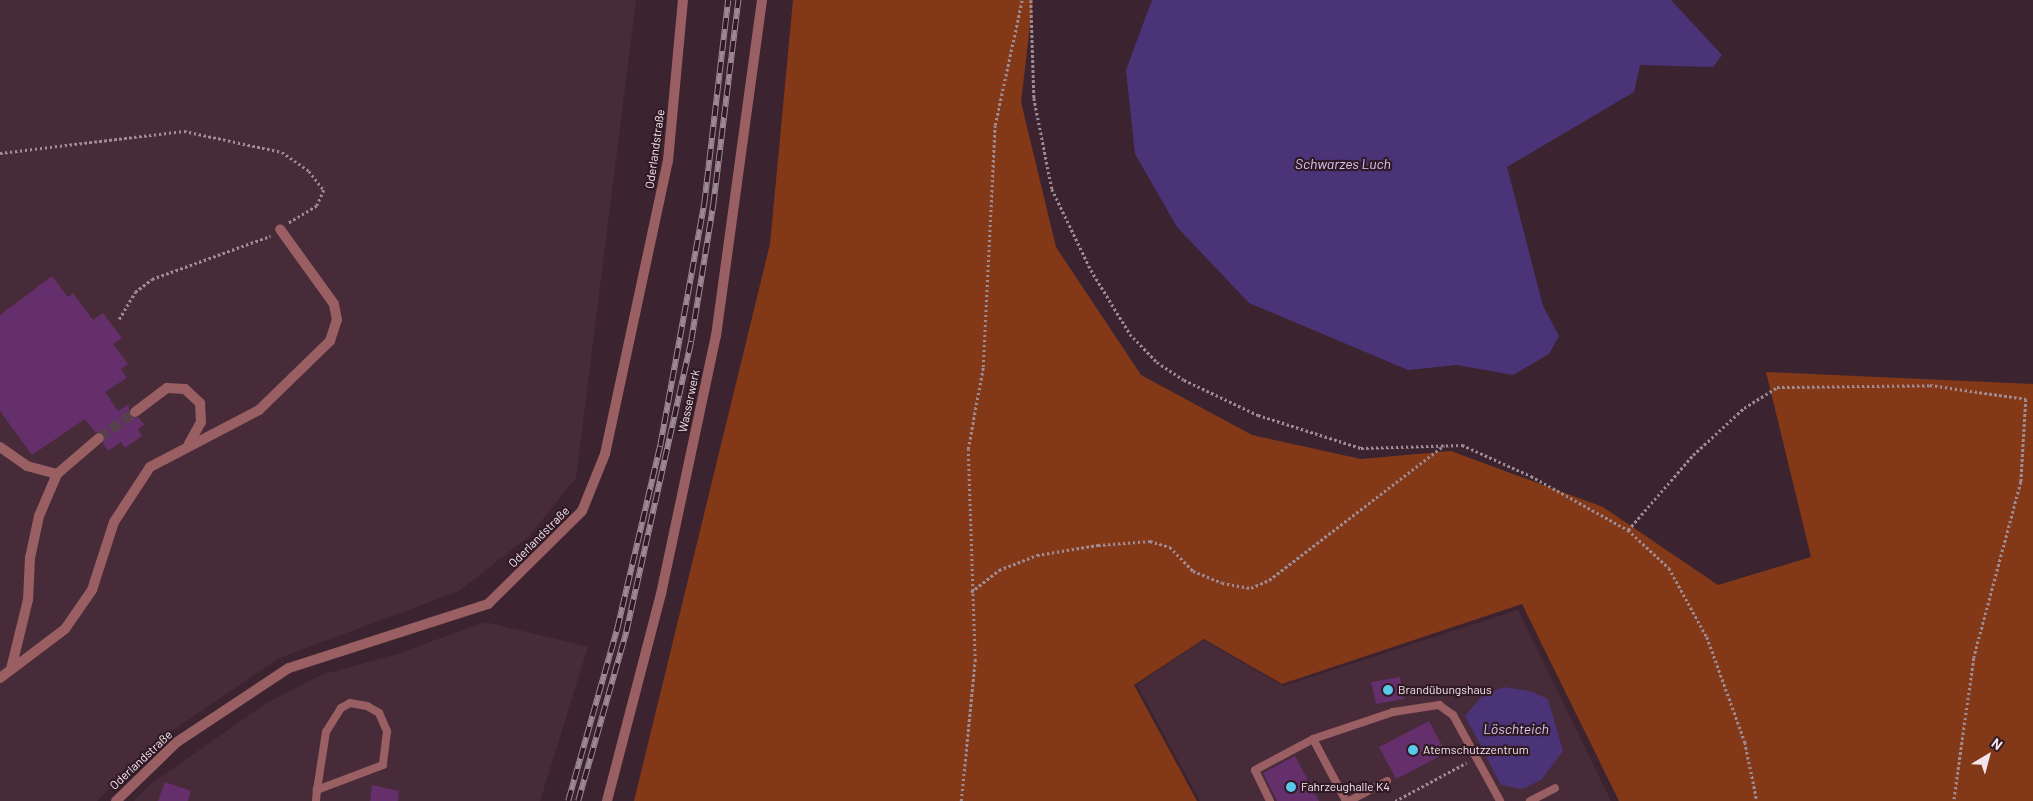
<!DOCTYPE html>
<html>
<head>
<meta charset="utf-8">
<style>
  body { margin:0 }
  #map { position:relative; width:2033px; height:801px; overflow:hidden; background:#3b242f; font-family:Barlow,sans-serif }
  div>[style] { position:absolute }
  .built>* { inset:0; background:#482b39 }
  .forest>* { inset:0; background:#833817 }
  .water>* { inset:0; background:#4b3377 }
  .building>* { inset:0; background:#642f6a }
  .minor-tunnel>* { height:10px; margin-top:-5px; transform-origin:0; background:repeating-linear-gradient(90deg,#57414b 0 10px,transparent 0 15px) }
  .path>* { height:2.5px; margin-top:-1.25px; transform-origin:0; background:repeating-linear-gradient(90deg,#9e8b94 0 2.5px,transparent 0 5px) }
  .service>* { height:8px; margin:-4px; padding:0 4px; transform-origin:4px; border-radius:4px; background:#9a5f62 }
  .minor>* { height:10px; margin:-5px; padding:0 5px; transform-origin:5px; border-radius:5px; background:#9a5f62 }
  .tertiary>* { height:10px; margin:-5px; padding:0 5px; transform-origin:5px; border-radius:5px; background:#9a5f62 }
  .rail>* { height:5.5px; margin-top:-2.75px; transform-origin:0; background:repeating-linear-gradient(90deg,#301a25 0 11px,#9c8992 0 22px); box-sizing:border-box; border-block:1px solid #9c8992 }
  .dots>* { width:14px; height:14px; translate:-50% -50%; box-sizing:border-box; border:2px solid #301a25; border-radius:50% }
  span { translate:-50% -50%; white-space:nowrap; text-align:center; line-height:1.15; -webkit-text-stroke:4.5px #301a25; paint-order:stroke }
  .street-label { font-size:12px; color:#f4e4eb }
  .poi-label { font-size:12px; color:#f4e4eb }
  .left { translate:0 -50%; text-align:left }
  .water-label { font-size:14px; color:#d4c9f2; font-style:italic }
  .north { position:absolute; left:1963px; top:731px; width:50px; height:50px; -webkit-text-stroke:4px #301a25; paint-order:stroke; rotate:37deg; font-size:14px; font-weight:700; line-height:20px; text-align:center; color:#f4e4eb }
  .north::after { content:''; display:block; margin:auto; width:18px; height:22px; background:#f4e4eb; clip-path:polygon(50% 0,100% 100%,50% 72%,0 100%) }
</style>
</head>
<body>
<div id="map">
  <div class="built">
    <i style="clip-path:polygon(0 0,636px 0,576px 478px,529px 536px,459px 591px,279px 658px,163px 737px,97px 801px,0 801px)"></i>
    <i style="clip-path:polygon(1518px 610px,1611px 801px,1200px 801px,1137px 685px,1204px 640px,1283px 686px)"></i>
    <i style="clip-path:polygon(485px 622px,588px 647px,540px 801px,134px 801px,151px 784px,265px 704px,321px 675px,397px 654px)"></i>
  </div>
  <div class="forest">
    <i style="clip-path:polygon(793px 0,1033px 0,1021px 102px,1056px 247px,1141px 375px,1252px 435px,1361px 459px,1451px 451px,1603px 507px,1718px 585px,1811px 557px,1766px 372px,2033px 384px,2033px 801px,1619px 801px,1522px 604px,1282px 684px,1204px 639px,1134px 685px,1197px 801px,634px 801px,770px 244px)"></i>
  </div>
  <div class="water">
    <i style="clip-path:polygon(1152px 0,1671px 0,1722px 55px,1713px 67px,1640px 65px,1634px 92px,1507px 167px,1543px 306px,1559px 336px,1549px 354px,1513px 375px,1457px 365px,1408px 370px,1249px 303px,1177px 227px,1135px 154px,1126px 70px)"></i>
    <i style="clip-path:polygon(1504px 687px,1529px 691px,1548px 699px,1563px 751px,1541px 780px,1522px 789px,1501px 785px,1465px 716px,1482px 696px)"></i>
  </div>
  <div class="building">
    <i style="clip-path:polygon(52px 276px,68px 297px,73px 293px,93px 320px,103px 313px,122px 338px,113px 344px,128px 364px,121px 369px,127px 378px,105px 392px,118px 411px,129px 404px,129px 416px,139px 418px,144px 425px,138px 429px,142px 436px,125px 448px,121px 442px,108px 451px,103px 444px,104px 434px,95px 432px,85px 419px,32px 455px,0 411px,0 315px)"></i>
    <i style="clip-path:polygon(1400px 677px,1404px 699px,1376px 704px,1371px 682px)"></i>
    <i style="clip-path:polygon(1429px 721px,1446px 753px,1396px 779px,1379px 747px)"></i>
    <i style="clip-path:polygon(1295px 756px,1319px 801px,1277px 801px,1263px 773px)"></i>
    <i style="clip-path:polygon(165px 782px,191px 791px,188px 801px,158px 801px)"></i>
    <i style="clip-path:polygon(372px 785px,399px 791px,398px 801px,370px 801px)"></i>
  </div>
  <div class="minor-tunnel">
    <i style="left:99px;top:438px;width:44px;rotate:-35.8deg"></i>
  </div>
  <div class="path">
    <i style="left:1031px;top:0;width:98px;rotate:88.2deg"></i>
    <i style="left:1034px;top:98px;width:93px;rotate:78.8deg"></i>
    <i style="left:1052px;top:189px;width:90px;rotate:64.3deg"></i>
    <i style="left:1091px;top:270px;width:75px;rotate:58.6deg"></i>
    <i style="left:1130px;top:334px;width:39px;rotate:46deg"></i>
    <i style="left:1157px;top:362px;width:32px;rotate:34deg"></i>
    <i style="left:1184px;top:380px;width:82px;rotate:25.3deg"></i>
    <i style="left:1258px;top:415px;width:108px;rotate:17.8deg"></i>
    <i style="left:1361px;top:448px;width:101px;rotate:-1.7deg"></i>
    <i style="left:1462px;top:445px;width:76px;rotate:24.2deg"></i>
    <i style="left:1531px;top:476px;width:111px;rotate:29.1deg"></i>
    <i style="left:1628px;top:530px;width:56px;rotate:42.8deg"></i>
    <i style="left:1669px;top:568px;width:79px;rotate:61.2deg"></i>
    <i style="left:1707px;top:637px;width:112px;rotate:70.1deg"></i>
    <i style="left:1745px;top:742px;width:60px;rotate:78.5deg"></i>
    <i style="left:0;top:153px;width:185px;rotate:-6.8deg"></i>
    <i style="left:184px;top:131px;width:100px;rotate:12.1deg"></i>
    <i style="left:282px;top:152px;width:33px;rotate:35deg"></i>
    <i style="left:309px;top:171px;width:24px;rotate:52deg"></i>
    <i style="left:324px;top:190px;width:17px;rotate:114deg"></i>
    <i style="left:317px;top:206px;width:33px;rotate:149deg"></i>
    <i style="left:119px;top:319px;width:31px;rotate:-59deg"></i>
    <i style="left:135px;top:292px;width:21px;rotate:-37deg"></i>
    <i style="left:152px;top:279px;width:126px;rotate:-20deg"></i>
    <i style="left:1628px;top:530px;width:99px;rotate:-49.1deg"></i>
    <i style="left:1693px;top:455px;width:69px;rotate:-42.7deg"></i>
    <i style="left:1744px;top:408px;width:39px;rotate:-32deg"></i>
    <i style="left:1777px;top:387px;width:153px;rotate:-0.7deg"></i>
    <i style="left:1930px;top:385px;width:97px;rotate:8.3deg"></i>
    <i style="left:2026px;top:399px;width:83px;rotate:93.4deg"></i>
    <i style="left:2021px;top:482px;width:182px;rotate:105deg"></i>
    <i style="left:1974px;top:658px;width:144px;rotate:98deg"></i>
    <i style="left:971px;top:592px;width:36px;rotate:-38deg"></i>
    <i style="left:999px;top:570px;width:41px;rotate:-21.5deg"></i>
    <i style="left:1037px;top:555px;width:62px;rotate:-9.3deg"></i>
    <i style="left:1098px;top:545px;width:52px;rotate:-4.4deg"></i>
    <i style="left:1150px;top:541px;width:21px;rotate:17deg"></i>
    <i style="left:1170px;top:547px;width:33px;rotate:46deg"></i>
    <i style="left:1193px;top:571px;width:31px;rotate:22deg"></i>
    <i style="left:1222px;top:583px;width:29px;rotate:10deg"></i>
    <i style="left:1251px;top:588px;width:20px;rotate:-24deg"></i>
    <i style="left:1269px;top:580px;width:221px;rotate:-37.6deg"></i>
    <i style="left:961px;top:801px;width:141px;rotate:-84.3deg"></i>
    <i style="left:975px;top:661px;width:212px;rotate:-91.9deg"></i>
    <i style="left:968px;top:449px;width:83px;rotate:-79.6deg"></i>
    <i style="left:983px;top:367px;width:242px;rotate:-87.2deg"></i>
    <i style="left:995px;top:125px;width:128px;rotate:-77.8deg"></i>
    <i style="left:1395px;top:801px;width:81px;rotate:-28.2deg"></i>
  </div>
  <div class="service">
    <i style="left:316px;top:801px;width:11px;rotate:-85deg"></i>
    <i style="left:317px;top:790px;width:59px;rotate:-81.2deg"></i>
    <i style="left:326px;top:732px;width:28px;rotate:-58deg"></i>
    <i style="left:341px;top:708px;width:10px;rotate:-29deg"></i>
    <i style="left:350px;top:703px;width:17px;rotate:10deg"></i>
    <i style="left:367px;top:706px;width:14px;rotate:30deg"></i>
    <i style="left:379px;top:713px;width:20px;rotate:66deg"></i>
    <i style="left:387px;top:731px;width:34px;rotate:97deg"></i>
    <i style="left:383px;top:765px;width:71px;rotate:159.3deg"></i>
    <i style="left:1270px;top:801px;width:34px;rotate:-116deg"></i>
    <i style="left:1255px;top:770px;width:66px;rotate:-28.1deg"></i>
    <i style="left:1346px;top:801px;width:70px;rotate:-118deg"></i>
    <i style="left:1313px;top:739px;width:84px;rotate:-18.6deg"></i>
    <i style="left:1393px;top:712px;width:47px;rotate:-8.7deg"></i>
    <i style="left:1439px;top:705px;width:17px;rotate:36deg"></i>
    <i style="left:1453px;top:715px;width:98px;rotate:61.3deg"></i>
    <i style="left:1349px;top:801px;width:43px;rotate:-27.8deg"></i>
    <i style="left:1530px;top:801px;width:28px;rotate:-27deg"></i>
  </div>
  <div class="minor">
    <i style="left:135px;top:412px;width:40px;rotate:-37deg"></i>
    <i style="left:167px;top:388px;width:18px;rotate:3deg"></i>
    <i style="left:185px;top:389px;width:21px;rotate:43deg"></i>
    <i style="left:200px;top:403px;width:19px;rotate:87deg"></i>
    <i style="left:201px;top:422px;width:25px;rotate:119deg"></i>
    <i style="left:0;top:447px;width:33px;rotate:35deg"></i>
    <i style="left:27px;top:466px;width:31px;rotate:15deg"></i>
    <i style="left:11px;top:669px;width:71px;rotate:-76.2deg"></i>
    <i style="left:28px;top:600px;width:42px;rotate:-87.3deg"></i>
    <i style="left:30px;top:558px;width:43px;rotate:-77.9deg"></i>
    <i style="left:39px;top:516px;width:46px;rotate:-66.8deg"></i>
    <i style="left:57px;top:474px;width:55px;rotate:-40.6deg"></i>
    <i style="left:0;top:678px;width:81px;rotate:-37deg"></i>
    <i style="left:65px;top:629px;width:47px;rotate:-55.3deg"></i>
    <i style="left:92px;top:590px;width:71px;rotate:-72.1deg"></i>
    <i style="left:114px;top:522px;width:66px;rotate:-56.8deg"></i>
    <i style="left:150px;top:467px;width:123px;rotate:-27.6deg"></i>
    <i style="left:259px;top:410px;width:99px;rotate:-44.2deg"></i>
    <i style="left:330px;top:341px;width:22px;rotate:-72deg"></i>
    <i style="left:337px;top:320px;width:16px;rotate:-101deg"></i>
    <i style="left:334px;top:304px;width:92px;rotate:-125.8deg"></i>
    <i style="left:607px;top:801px;width:214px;rotate:-75.4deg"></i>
    <i style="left:661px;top:594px;width:264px;rotate:-78deg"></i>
    <i style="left:716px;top:336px;width:339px;rotate:-82.2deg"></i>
  </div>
  <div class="tertiary">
    <i style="left:116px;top:801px;width:85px;rotate:-44deg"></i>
    <i style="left:177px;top:742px;width:134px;rotate:-33.5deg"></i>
    <i style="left:289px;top:668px;width:209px;rotate:-17.8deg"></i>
    <i style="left:488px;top:604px;width:132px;rotate:-44.7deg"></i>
    <i style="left:582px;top:511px;width:61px;rotate:-68deg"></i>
    <i style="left:605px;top:454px;width:300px;rotate:-77.9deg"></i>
    <i style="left:668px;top:161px;width:162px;rotate:-84.7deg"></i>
  </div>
  <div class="rail">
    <i style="left:568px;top:801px;width:179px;rotate:-74.1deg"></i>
    <i style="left:617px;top:629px;width:188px;rotate:-76.8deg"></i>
    <i style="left:660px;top:446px;width:246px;rotate:-79.7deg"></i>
    <i style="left:704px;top:204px;width:205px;rotate:-83.3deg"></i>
    <i style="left:578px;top:801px;width:176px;rotate:-74.1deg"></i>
    <i style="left:626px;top:632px;width:298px;rotate:-77.4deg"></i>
    <i style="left:691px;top:341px;width:138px;rotate:-80.8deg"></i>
    <i style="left:713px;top:205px;width:207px;rotate:-83deg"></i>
  </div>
  <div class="dots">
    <i style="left:1388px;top:690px;background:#5ac8e6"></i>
    <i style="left:1413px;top:750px;background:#5ac8e6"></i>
    <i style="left:1291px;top:787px;background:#5ac8e6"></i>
  </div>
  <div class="street-label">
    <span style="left:655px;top:149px;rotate:-82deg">Oderlandstraße</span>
    <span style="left:689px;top:401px;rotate:-78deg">Wasserwerk</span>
    <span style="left:539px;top:537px;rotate:-45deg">Oderlandstraße</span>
    <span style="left:141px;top:760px;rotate:-43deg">Oderlandstraße</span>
  </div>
  <div class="poi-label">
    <span class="left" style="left:1398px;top:690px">Brandübungshaus</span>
    <span class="left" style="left:1423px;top:750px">Atemschutzzentrum</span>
    <span class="left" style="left:1301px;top:787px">Fahrzeughalle K4</span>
  </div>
  <div class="water-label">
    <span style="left:1343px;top:164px">Schwarzes Luch</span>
    <span style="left:1516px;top:729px">Löschteich</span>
  </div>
  <div class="north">N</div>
</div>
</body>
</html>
